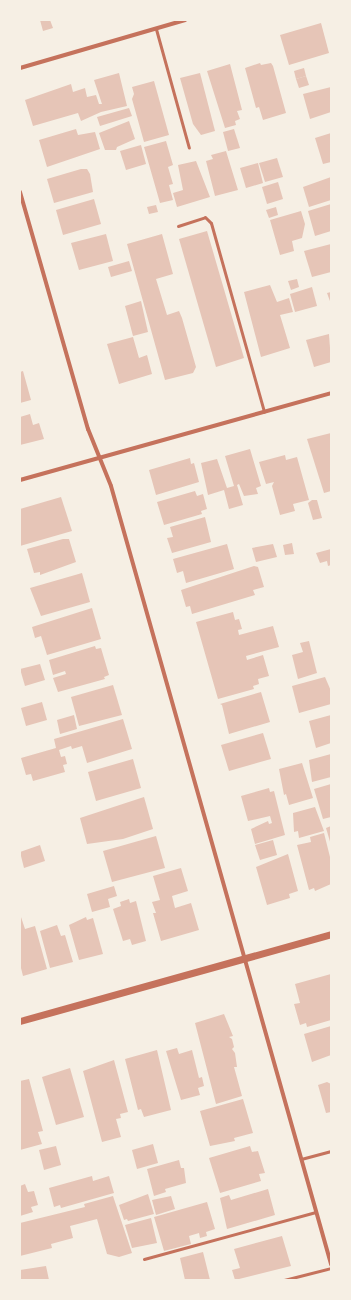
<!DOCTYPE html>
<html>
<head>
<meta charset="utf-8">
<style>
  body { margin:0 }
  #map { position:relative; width:351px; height:1300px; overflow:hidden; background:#f6efe4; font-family:Barlow,sans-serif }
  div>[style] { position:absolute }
  .building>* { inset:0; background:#e6c5b7 }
  .service>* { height:3px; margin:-1.5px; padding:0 1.5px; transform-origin:1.5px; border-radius:1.5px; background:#c5725c }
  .minor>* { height:4px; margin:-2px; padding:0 2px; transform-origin:2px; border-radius:2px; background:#c5725c }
  .tertiary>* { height:7px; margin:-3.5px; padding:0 3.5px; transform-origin:3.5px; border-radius:3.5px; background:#c5725c }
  span { translate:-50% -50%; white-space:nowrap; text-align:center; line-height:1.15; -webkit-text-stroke:4px #f6efe4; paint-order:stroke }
  .frame { position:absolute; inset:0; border:21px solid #f6efe4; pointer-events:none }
</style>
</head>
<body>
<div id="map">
  <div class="building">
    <i style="clip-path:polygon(40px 20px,50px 20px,53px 28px,43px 31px)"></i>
    <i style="clip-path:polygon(321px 23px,329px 53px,289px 65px,280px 35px)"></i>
    <i style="clip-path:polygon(260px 63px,261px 65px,271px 63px,273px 66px,286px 113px,263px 120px,259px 107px,256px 108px,245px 68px)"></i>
    <i style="clip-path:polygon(230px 64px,242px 110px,237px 111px,240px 119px,235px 121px,236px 125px,225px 128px,207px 71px)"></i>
    <i style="clip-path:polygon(304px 68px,306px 76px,296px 79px,294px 71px)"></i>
    <i style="clip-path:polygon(119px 73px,127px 106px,101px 112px,81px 121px,78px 113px,33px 126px,25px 100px,71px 84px,73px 92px,85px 88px,87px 97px,96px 95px,99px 104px,102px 104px,94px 80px)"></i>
    <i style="clip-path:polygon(200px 73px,215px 131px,201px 135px,193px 124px,180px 78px)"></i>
    <i style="clip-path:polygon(306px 76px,309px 85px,299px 88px,296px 79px)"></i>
    <i style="clip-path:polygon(154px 81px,169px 135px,144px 142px,132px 99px,134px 94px,132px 87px)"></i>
    <i style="clip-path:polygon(331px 87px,331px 112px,310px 119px,303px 94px)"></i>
    <i style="clip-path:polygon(129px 108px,132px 116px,100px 126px,97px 117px)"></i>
    <i style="clip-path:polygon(129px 121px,135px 139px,117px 147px,116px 150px,105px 150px,99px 133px)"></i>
    <i style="clip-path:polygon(76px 129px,78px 135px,95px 132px,100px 149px,47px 167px,39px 140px)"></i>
    <i style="clip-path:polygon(234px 129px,240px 148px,228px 151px,223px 132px)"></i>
    <i style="clip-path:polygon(331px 133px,331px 162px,323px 164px,315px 138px)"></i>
    <i style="clip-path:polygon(166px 141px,173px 165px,168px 167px,173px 184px,169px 185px,173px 200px,160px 203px,144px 147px)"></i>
    <i style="clip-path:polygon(141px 145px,146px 164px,126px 170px,120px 151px)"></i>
    <i style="clip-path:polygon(226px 151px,238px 190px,215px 196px,206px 161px,213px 159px,211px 155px)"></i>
    <i style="clip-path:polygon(277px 158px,283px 177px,265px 182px,259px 163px)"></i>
    <i style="clip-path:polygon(196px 161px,210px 197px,177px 207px,173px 193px,183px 190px,178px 165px)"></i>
    <i style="clip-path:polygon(258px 163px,263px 183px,246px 188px,240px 168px)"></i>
    <i style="clip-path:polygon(81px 169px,87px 169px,90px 174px,93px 192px,54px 203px,47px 179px)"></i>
    <i style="clip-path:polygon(331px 177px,331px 200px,309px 207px,303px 187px)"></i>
    <i style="clip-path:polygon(278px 182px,283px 199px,267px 204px,262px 187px)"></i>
    <i style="clip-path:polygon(94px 199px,101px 224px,63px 235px,56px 210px)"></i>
    <i style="clip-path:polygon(331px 204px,331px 231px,315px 236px,308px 211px)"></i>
    <i style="clip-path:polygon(156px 205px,158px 212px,149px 214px,147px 207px)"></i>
    <i style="clip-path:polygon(276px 207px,278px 215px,269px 218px,266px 210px)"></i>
    <i style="clip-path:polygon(301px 211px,305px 224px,302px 238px,292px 241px,294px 251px,280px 255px,270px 220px)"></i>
    <i style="clip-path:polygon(207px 231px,244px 358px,216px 367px,179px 239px)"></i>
    <i style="clip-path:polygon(106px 234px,113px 261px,79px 270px,71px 243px)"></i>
    <i style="clip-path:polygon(162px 234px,173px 274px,156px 279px,167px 315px,179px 311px,182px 318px,196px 367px,193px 373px,165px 380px,127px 244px)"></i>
    <i style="clip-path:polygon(331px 244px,331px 272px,312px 277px,304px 251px)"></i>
    <i style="clip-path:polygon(129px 261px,132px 271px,111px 277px,108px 267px)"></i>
    <i style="clip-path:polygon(297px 279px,299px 287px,291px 290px,288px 281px)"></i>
    <i style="clip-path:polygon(270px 285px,277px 302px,289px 298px,293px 312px,280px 315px,290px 348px,261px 357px,244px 292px)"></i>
    <i style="clip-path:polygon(312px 287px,317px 306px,295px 312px,290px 294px)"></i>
    <i style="clip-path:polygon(331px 292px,331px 304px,327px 293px)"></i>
    <i style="clip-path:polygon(141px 301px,148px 332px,133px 336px,125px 306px)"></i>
    <i style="clip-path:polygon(329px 334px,331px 362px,314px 367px,306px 340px)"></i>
    <i style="clip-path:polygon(133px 337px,139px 358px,147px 355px,152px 374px,119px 384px,107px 344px)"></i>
    <i style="clip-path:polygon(23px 371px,31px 400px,20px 403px,20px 372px)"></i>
    <i style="clip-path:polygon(30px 414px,33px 425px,39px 423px,44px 439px,20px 445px,20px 417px)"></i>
    <i style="clip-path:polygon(331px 433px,331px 491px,324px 493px,307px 439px)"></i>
    <i style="clip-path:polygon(250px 449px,261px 486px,256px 488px,258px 494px,244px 496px,239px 484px,237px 485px,243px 505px,229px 509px,224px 490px,208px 495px,201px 463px,217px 459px,227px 488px,234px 486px,225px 456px)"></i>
    <i style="clip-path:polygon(285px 455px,286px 460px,297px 457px,309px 500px,293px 504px,295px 511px,280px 515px,272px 486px,274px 482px,266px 484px,259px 462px)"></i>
    <i style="clip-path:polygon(190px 458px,191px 464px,194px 463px,199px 482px,156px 495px,149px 470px)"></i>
    <i style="clip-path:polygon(195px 491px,197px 496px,203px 494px,207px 509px,201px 511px,202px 514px,164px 525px,157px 502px)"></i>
    <i style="clip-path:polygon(61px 497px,72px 531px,20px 546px,20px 509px)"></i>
    <i style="clip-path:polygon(312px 500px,317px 500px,322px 518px,313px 520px,308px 503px)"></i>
    <i style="clip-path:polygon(205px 517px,211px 542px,172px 553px,167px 538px,173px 537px,170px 527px)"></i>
    <i style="clip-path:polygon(63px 539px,69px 539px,76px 562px,40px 575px,40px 572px,34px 573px,27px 549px)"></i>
    <i style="clip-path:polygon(292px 543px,294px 554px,285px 555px,283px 545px)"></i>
    <i style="clip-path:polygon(227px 544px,234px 569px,186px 583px,183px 571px,177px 573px,173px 559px)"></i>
    <i style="clip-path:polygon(273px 544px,277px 557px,256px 562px,252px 548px)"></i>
    <i style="clip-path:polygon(331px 549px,331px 565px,328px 566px,327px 561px,320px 563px,316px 553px)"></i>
    <i style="clip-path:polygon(254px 566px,258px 567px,264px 587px,253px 590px,255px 595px,192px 614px,190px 606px,186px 607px,181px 590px)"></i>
    <i style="clip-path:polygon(82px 573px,90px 602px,41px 616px,30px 588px)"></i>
    <i style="clip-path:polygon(92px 608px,101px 639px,47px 655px,41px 636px,35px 638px,32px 627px)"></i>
    <i style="clip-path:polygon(233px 612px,235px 620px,239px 619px,242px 629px,238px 630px,239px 635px,273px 626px,279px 647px,246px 656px,247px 660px,263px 655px,269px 676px,258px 679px,259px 684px,253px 686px,254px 689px,218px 699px,196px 622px)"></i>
    <i style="clip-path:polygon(309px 641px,317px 673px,298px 679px,292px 655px,303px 652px,300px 643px)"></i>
    <i style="clip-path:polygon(95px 646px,96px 649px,101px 648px,109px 675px,104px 677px,105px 679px,58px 692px,53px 678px,66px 674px,65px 671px,53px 675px,49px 660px)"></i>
    <i style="clip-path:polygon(40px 664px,45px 680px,25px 686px,20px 669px)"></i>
    <i style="clip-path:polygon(325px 677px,331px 691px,331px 704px,299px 713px,292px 686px)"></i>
    <i style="clip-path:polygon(113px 685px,122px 715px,79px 726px,71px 697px)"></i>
    <i style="clip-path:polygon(261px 692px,270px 722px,229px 734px,222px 705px,220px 704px)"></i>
    <i style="clip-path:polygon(42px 702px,47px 720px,26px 726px,21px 708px)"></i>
    <i style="clip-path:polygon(74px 715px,77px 729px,60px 734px,57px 720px)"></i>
    <i style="clip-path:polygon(331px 715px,331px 743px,316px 748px,309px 721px)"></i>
    <i style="clip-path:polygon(123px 719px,132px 749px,87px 763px,82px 746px,72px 749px,71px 746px,59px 750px,61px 757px,65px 756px,67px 764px,63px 765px,65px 772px,33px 781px,31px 774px,26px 775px,21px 758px,56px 748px,54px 739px)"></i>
    <i style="clip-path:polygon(263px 733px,271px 759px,229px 771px,221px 745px)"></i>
    <i style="clip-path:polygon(331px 754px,331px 777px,312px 782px,309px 760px)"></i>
    <i style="clip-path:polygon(133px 759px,141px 788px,96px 801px,88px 772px)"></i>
    <i style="clip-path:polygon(302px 763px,313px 798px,289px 805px,286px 794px,284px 795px,279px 769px)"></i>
    <i style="clip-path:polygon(331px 784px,331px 817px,323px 819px,314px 789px)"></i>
    <i style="clip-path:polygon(269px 788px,270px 792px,274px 791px,285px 835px,255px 844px,251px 829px,268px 821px,269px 824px,272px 823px,270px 816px,248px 821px,241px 796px)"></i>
    <i style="clip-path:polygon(144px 797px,153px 829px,123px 839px,87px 844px,80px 818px)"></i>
    <i style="clip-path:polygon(315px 807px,324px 831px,299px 838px,298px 831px,294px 832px,293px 813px)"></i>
    <i style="clip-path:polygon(331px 826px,331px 845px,326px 828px)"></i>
    <i style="clip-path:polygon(324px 833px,331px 861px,331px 884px,315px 891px,314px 888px,309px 890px,297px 845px,311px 842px,310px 837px)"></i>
    <i style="clip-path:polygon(156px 836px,165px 868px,112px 882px,103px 851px)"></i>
    <i style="clip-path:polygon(273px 840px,277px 855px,260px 860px,255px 845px)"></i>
    <i style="clip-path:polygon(40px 845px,45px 861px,24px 868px,20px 852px)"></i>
    <i style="clip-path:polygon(288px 854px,298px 891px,289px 894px,290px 898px,267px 905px,256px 867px)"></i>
    <i style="clip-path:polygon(181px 868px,188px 891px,172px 896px,175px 908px,191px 903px,199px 930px,161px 941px,153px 913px,156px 913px,152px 902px,160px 900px,153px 876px)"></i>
    <i style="clip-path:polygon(114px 886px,117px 896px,108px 899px,110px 907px,92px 912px,87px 894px)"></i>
    <i style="clip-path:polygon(129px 899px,130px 903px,136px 901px,146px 941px,132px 945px,130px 939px,123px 941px,113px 909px,121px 906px,120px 902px)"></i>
    <i style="clip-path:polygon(20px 914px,25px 929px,35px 926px,47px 969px,23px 976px,20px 964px)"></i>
    <i style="clip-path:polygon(86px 917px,87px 920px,93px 918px,103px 954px,79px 960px,69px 925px)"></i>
    <i style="clip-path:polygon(57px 925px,61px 936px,65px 935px,73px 962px,50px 968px,40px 931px)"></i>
    <i style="clip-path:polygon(331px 974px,331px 1020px,307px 1027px,306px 1023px,300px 1025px,294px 1004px,300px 1003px,295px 984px)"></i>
    <i style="clip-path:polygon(224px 1014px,233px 1036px,229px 1037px,232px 1039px,234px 1047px,232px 1049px,235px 1053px,237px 1067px,234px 1067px,242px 1096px,216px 1104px,195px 1023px)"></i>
    <i style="clip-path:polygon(331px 1026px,331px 1055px,312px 1062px,304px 1034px)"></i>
    <i style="clip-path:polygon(177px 1048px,179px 1054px,192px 1050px,199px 1078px,202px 1077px,204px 1086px,198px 1088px,200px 1095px,181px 1100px,166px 1051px)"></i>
    <i style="clip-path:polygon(157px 1050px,171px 1110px,144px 1117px,141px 1109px,138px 1110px,125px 1059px)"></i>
    <i style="clip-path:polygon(114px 1060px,128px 1112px,120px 1114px,121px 1118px,116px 1119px,121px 1137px,102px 1142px,83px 1071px)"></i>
    <i style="clip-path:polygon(70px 1068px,84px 1117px,56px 1125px,42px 1077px)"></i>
    <i style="clip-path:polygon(29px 1079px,43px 1131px,38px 1132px,42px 1144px,20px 1150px,20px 1081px)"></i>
    <i style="clip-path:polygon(327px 1082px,331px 1084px,331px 1112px,326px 1113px,318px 1085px)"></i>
    <i style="clip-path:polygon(243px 1099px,253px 1133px,234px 1138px,235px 1141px,210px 1146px,200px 1111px)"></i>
    <i style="clip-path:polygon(153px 1144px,158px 1163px,137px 1169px,132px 1150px)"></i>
    <i style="clip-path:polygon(56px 1146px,61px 1165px,44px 1170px,39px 1150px)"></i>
    <i style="clip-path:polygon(250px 1146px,252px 1152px,258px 1151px,265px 1173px,259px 1174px,261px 1181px,220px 1193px,209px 1158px)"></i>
    <i style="clip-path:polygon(179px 1160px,181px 1168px,184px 1168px,186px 1183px,165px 1189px,166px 1192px,154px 1196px,147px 1169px)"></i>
    <i style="clip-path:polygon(92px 1176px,93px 1181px,109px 1176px,114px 1193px,61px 1208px,60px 1205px,54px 1207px,49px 1188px)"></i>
    <i style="clip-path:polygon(25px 1184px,28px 1192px,34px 1191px,38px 1205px,31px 1207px,33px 1212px,20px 1216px,20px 1186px)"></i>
    <i style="clip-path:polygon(268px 1189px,275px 1215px,227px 1229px,220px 1198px,229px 1195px,231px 1200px)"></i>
    <i style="clip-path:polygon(148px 1194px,154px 1214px,128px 1221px,127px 1219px,124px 1220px,119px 1205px)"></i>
    <i style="clip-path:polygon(113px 1196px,132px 1253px,119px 1257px,107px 1254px,97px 1219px,70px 1226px,73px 1238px,51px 1244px,52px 1248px,20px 1256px,20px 1223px,85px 1207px,84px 1204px)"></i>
    <i style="clip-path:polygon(171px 1196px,175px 1209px,156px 1215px,152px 1200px)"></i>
    <i style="clip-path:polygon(207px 1202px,215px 1229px,206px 1232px,207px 1236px,200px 1238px,199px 1233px,189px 1236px,191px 1244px,164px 1251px,154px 1217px)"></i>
    <i style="clip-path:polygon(151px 1218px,157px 1243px,132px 1248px,125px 1225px)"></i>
    <i style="clip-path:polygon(282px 1236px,291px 1266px,235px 1280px,232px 1270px,240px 1268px,234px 1249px)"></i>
    <i style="clip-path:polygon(203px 1252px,210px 1280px,185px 1280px,180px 1258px)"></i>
    <i style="clip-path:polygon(46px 1266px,49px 1280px,20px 1280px,20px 1270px)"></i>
  </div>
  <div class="service">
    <i style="left:156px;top:29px;width:123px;rotate:74.5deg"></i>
    <i style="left:178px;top:226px;width:28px;rotate:-18deg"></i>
    <i style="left:205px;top:217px;width:8px;rotate:45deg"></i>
    <i style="left:211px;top:223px;width:196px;rotate:74.3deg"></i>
    <i style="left:301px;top:1159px;width:31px;rotate:-15deg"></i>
    <i style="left:144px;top:1259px;width:178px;rotate:-15.3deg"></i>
    <i style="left:284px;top:1280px;width:49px;rotate:-14.3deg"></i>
  </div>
  <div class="minor">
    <i style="left:20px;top:68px;width:172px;rotate:-16.2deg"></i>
    <i style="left:20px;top:192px;width:247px;rotate:74deg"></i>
    <i style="left:88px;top:429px;width:61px;rotate:68deg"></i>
    <i style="left:111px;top:486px;width:809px;rotate:74.21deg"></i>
    <i style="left:20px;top:480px;width:323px;rotate:-15.6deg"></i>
  </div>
  <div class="tertiary">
    <i style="left:20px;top:1021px;width:323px;rotate:-15.6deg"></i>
  </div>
  <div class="frame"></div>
</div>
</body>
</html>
